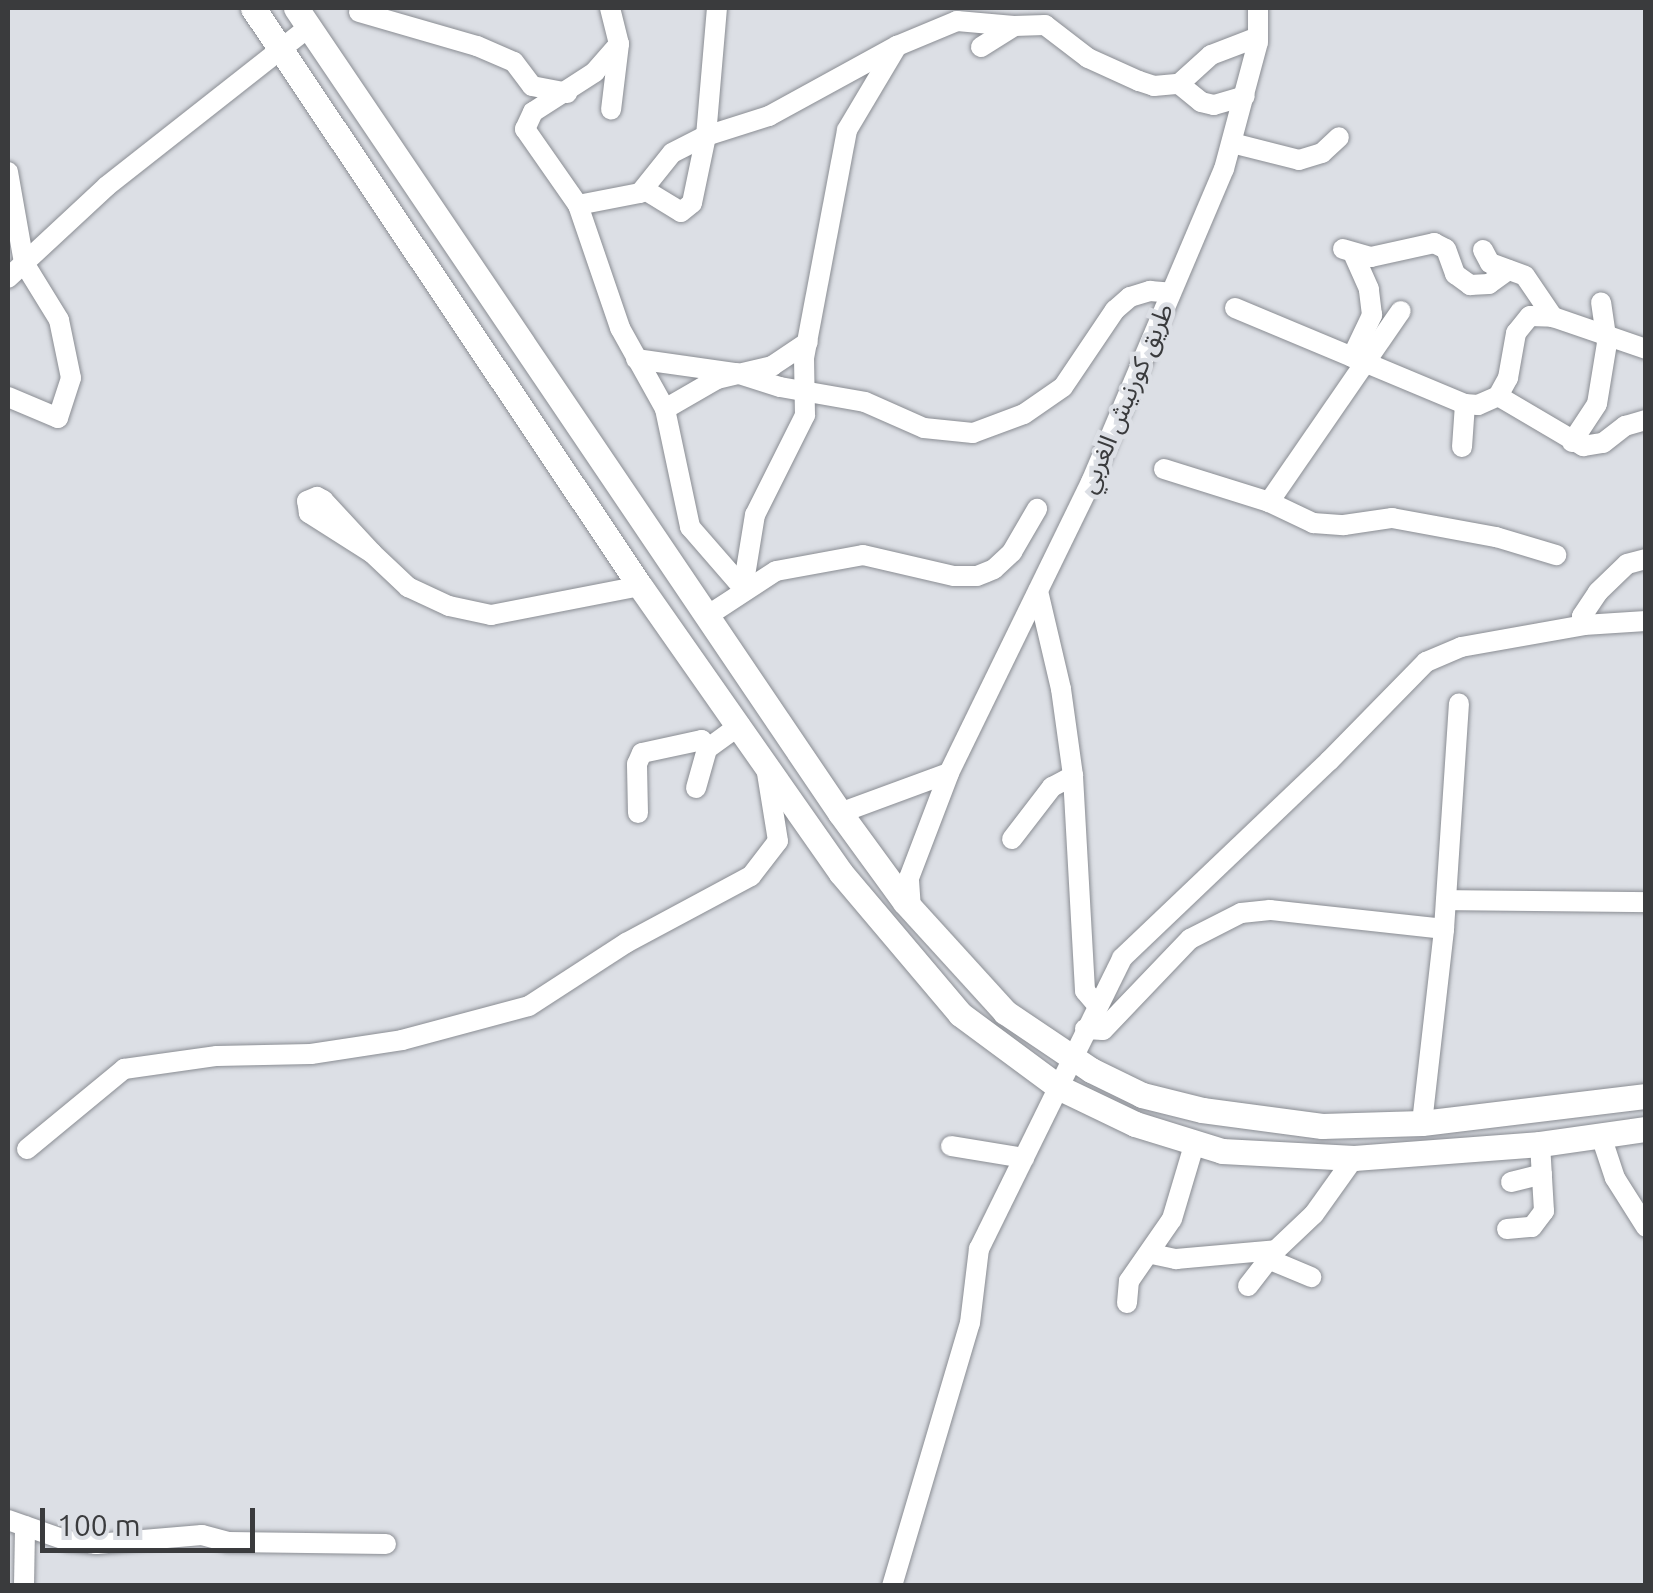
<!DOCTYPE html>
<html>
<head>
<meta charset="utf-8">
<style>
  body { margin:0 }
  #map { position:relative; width:1653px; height:1593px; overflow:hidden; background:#dcdfe5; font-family:Ubuntu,"Noto Sans Arabic",sans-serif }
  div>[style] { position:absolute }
  .roads { filter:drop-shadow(0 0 2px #8a8d93) drop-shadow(0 0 2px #8a8d93) }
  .minor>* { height:20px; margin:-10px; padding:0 10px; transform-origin:10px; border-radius:10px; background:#fff }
  .major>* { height:25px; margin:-12.5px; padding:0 12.5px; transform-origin:12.5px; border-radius:12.5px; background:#fff }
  span { translate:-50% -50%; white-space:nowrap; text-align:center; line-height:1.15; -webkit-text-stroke:9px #dcdfe5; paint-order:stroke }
  .street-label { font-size:25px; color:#3a3b3d }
  .frame { position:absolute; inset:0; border:10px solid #3a3b3d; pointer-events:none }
  .scale { position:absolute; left:40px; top:1508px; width:215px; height:45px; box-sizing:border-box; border:5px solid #3a3b3d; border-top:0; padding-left:12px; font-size:30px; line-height:35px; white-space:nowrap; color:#3a3b3d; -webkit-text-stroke:8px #dcdfe5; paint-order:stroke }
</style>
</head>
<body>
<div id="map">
  <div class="roads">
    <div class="minor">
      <i style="left:610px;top:8px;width:37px;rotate:76deg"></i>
      <i style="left:619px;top:44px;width:66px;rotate:96.9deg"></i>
      <i style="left:359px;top:12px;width:123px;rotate:16.1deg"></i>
      <i style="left:477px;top:46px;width:40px;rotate:23.4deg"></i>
      <i style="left:514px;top:62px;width:30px;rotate:53deg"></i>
      <i style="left:532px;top:86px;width:36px;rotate:11deg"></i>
      <i style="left:619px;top:44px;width:37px;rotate:131deg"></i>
      <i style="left:595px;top:72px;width:74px;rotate:147.2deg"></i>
      <i style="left:533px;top:112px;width:19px;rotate:115deg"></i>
      <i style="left:525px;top:129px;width:93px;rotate:55.1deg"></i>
      <i style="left:578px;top:205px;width:130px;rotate:71.1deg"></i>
      <i style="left:620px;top:328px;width:93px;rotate:60.9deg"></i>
      <i style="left:665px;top:409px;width:121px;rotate:78deg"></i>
      <i style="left:690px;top:527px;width:81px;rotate:49deg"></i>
      <i style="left:981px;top:47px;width:39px;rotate:-32deg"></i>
      <i style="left:1014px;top:26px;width:31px;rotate:-2deg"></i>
      <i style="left:1045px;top:25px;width:54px;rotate:37.5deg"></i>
      <i style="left:1088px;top:58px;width:56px;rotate:24.3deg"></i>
      <i style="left:1139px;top:81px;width:16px;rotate:18deg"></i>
      <i style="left:1154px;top:86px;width:25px;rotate:-5deg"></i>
      <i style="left:1179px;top:84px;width:28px;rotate:39deg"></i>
      <i style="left:1201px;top:102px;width:13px;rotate:13deg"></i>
      <i style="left:1214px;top:105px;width:32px;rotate:-16deg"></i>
      <i style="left:1179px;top:84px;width:43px;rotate:-42.2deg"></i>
      <i style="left:1211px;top:55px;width:50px;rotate:-21deg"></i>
      <i style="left:1232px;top:143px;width:69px;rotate:14.2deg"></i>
      <i style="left:1299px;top:160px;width:24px;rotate:-17deg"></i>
      <i style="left:1322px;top:153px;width:23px;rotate:-43deg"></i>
      <i style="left:8px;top:172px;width:92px;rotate:80deg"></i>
      <i style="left:24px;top:263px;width:67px;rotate:58.4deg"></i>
      <i style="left:59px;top:320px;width:59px;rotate:78.3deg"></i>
      <i style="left:71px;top:378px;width:42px;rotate:108deg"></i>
      <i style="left:58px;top:418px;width:54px;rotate:-157.2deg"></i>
      <i style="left:645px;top:190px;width:42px;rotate:31.4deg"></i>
      <i style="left:681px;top:212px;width:14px;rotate:-39deg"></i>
      <i style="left:692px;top:203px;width:68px;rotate:-78.2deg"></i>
      <i style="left:706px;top:136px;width:128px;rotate:-85.1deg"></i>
      <i style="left:578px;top:205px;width:63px;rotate:-11deg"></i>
      <i style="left:640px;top:193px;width:51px;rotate:-51.3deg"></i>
      <i style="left:672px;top:153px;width:38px;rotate:-27deg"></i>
      <i style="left:706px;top:136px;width:66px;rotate:-17.6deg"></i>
      <i style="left:769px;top:116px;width:146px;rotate:-28.7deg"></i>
      <i style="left:897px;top:46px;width:65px;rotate:-22.6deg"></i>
      <i style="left:957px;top:21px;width:57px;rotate:5deg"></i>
      <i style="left:1343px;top:249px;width:29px;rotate:16deg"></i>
      <i style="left:1371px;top:257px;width:65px;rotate:-12.5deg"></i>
      <i style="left:1434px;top:243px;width:13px;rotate:27deg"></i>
      <i style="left:1446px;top:249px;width:27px;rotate:70deg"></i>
      <i style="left:1455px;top:274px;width:19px;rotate:36deg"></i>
      <i style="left:1470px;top:285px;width:19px;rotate:-3deg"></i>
      <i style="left:1489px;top:284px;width:24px;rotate:-36deg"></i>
      <i style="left:1483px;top:250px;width:15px;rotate:62deg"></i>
      <i style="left:1490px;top:263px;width:37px;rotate:20deg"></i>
      <i style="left:1525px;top:276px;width:50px;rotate:55.7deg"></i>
      <i style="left:8px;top:278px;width:135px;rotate:-42.9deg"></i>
      <i style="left:107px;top:186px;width:257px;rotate:-38.2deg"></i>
      <i style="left:1235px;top:308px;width:249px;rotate:22.7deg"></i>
      <i style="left:1465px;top:404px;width:13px;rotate:4deg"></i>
      <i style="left:1478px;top:405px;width:22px;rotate:-24deg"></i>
      <i style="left:1498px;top:396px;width:21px;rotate:-61deg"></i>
      <i style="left:1508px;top:378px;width:46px;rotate:-79.9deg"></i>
      <i style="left:1516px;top:333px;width:22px;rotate:-51deg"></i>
      <i style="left:1530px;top:316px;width:23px;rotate:2deg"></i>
      <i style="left:1553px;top:317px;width:98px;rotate:19deg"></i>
      <i style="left:1352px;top:357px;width:47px;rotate:-64.5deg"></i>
      <i style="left:1372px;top:315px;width:26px;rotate:-97deg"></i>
      <i style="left:1369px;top:289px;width:37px;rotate:-114deg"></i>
      <i style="left:636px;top:359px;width:101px;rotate:8deg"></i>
      <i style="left:736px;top:373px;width:46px;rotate:17.7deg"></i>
      <i style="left:780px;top:387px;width:86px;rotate:10deg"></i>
      <i style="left:865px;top:402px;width:64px;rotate:23.8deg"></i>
      <i style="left:924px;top:428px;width:49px;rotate:5.8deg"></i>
      <i style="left:973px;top:433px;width:54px;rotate:-20.4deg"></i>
      <i style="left:1024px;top:414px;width:47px;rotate:-34.7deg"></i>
      <i style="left:1063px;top:387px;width:93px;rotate:-56deg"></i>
      <i style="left:1115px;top:310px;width:20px;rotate:-41deg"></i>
      <i style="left:1130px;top:297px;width:21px;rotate:-17deg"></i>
      <i style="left:1150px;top:291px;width:21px;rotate:5deg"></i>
      <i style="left:1498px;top:396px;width:99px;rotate:30.5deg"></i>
      <i style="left:1583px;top:446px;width:20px;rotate:-9deg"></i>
      <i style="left:1603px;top:443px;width:28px;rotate:-38deg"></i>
      <i style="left:1625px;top:426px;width:22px;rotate:-16deg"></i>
      <i style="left:665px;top:409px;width:60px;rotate:-30deg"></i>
      <i style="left:717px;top:379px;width:57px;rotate:-13.3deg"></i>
      <i style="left:772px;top:366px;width:43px;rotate:-33.7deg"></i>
      <i style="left:1572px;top:442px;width:45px;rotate:-56.7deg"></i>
      <i style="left:1597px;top:404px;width:62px;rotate:-80.7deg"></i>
      <i style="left:1607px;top:343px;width:41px;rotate:-98.3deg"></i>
      <i style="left:1462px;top:447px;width:43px;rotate:-86deg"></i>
      <i style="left:1164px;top:469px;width:110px;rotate:17.4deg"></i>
      <i style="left:1269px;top:502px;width:49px;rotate:25.5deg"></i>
      <i style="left:1313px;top:523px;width:31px;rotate:4deg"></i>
      <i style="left:1344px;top:525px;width:49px;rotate:-8.3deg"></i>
      <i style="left:1392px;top:518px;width:106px;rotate:10.4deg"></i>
      <i style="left:1496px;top:537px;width:63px;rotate:16.7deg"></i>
      <i style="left:317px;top:497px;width:7px;rotate:27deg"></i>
      <i style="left:323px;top:500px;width:72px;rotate:47.2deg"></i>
      <i style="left:372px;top:553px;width:75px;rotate:-147.6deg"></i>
      <i style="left:309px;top:513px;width:12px;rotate:-99deg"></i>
      <i style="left:307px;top:501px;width:11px;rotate:-22deg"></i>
      <i style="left:1269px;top:502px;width:232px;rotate:-55.4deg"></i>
      <i style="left:372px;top:553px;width:50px;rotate:43.4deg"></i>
      <i style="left:408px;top:587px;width:45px;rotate:24.9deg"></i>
      <i style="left:449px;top:606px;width:43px;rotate:12.1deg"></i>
      <i style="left:491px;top:615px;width:152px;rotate:-11deg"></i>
      <i style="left:743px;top:588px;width:74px;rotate:-80.7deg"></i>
      <i style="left:755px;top:515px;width:112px;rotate:-63.4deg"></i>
      <i style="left:805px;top:415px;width:57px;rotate:-91deg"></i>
      <i style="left:804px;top:358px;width:232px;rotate:-79.3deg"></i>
      <i style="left:847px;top:130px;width:98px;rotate:-59.2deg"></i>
      <i style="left:1038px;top:591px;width:101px;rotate:76.8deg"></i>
      <i style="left:1061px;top:689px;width:88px;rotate:82.1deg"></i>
      <i style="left:1073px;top:776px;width:215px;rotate:86.8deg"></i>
      <i style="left:1085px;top:991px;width:18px;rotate:49deg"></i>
      <i style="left:707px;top:616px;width:82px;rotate:-33.1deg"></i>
      <i style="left:776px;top:571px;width:88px;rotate:-10.4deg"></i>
      <i style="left:863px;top:555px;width:93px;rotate:13deg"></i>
      <i style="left:954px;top:576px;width:23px"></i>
      <i style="left:977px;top:576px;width:18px;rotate:-22deg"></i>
      <i style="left:994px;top:569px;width:25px;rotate:-43deg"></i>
      <i style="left:1012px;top:552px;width:50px;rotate:-59.8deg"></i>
      <i style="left:1584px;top:625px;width:9px;rotate:-103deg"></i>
      <i style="left:1582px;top:616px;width:29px;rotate:-56deg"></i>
      <i style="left:1598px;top:592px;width:40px;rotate:-44deg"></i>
      <i style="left:1627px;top:564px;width:20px;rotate:-15deg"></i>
      <i style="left:696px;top:788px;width:41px;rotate:-74.2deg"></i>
      <i style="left:707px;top:749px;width:41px;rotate:-36deg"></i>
      <i style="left:638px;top:813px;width:49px;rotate:-91.2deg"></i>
      <i style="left:637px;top:764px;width:12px;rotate:-66deg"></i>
      <i style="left:642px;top:753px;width:61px;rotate:-12.2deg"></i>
      <i style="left:702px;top:740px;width:10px;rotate:61deg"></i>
      <i style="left:840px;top:813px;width:116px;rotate:-20.2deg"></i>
      <i style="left:1012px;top:839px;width:66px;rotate:-52.4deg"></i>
      <i style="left:1052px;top:787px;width:24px;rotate:-28deg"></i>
      <i style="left:1446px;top:900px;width:200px;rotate:0.6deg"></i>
      <i style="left:911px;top:909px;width:31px;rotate:-94deg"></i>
      <i style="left:909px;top:878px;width:112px;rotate:-69.1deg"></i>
      <i style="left:949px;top:773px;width:324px;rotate:-64deg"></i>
      <i style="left:1091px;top:482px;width:340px;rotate:-67deg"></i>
      <i style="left:1224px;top:169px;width:131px;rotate:-75deg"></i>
      <i style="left:1258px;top:42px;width:34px;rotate:-90deg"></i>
      <i style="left:1085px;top:1029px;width:18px;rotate:3deg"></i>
      <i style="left:1103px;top:1030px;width:126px;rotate:-46.3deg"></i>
      <i style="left:1190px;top:939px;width:57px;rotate:-27deg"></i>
      <i style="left:1241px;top:913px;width:29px;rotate:-6deg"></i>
      <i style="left:1270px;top:910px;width:175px;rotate:6.2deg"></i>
      <i style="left:1422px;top:1123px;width:195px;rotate:-83.5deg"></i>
      <i style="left:1444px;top:929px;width:226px;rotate:-86.2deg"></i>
      <i style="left:1601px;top:1136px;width:44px;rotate:71.6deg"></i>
      <i style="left:1615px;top:1178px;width:58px;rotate:57.7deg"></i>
      <i style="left:951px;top:1146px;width:74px;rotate:9.3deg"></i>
      <i style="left:27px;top:1149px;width:126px;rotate:-39.5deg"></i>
      <i style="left:124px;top:1069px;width:94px;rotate:-8deg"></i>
      <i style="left:217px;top:1056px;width:94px;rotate:-1.2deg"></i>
      <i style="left:311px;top:1054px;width:92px;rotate:-8.7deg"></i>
      <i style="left:402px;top:1040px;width:131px;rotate:-15deg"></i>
      <i style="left:529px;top:1006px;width:116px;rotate:-33deg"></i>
      <i style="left:626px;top:943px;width:142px;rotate:-28.2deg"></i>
      <i style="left:751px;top:876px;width:44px;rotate:-52.4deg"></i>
      <i style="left:778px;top:841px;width:69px;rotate:-99.2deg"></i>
      <i style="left:1511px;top:1182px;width:32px;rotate:-14deg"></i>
      <i style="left:1507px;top:1229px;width:25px;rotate:-5deg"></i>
      <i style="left:1532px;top:1227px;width:20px;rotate:-53deg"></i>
      <i style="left:1544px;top:1211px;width:67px;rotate:-93.4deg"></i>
      <i style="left:1152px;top:1254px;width:25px;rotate:12deg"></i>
      <i style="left:1176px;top:1259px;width:100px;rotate:-5.1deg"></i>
      <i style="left:1268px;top:1259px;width:47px;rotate:22.7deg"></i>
      <i style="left:1248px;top:1286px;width:46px;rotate:-52.1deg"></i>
      <i style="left:1276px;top:1250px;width:52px;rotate:-43.5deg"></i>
      <i style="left:1314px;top:1214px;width:69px;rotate:-54.5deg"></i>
      <i style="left:1127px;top:1303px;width:22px;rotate:-85deg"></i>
      <i style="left:1129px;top:1281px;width:75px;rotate:-55.3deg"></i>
      <i style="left:1172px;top:1219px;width:80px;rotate:-73.4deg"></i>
      <i style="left:8px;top:1520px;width:64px;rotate:19.3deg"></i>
      <i style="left:68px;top:1541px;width:28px;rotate:6deg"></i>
      <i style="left:96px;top:1544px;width:106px;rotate:-4.9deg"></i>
      <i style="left:202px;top:1535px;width:27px;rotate:15deg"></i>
      <i style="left:228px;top:1542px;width:158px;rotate:0.7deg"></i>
      <i style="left:24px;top:1586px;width:60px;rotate:-89deg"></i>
      <i style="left:892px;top:1586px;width:274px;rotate:-73.5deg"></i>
      <i style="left:970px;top:1323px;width:75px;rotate:-83.1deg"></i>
      <i style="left:979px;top:1249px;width:324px;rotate:-63.8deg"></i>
      <i style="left:1122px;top:958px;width:286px;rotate:-43.6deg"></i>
      <i style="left:1329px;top:761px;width:139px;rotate:-45.6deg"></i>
      <i style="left:1426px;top:662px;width:38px;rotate:-23deg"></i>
      <i style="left:1461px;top:647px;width:125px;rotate:-10.1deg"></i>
      <i style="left:1584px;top:625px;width:62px;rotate:-3.7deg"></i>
    </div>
    <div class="major">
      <i style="left:253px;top:8px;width:696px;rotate:56.2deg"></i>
      <i style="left:640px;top:586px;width:350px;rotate:55deg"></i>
      <i style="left:841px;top:873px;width:185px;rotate:49.8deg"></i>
      <i style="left:960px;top:1014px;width:124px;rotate:36.5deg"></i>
      <i style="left:1060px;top:1088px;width:83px;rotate:25.6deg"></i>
      <i style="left:1135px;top:1124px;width:91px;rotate:17.2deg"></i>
      <i style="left:1222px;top:1151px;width:132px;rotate:3deg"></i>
      <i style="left:1354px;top:1158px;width:187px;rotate:-4.3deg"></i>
      <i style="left:1540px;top:1144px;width:107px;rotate:-8.1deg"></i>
      <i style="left:296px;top:8px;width:972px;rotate:55.95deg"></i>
      <i style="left:840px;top:813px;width:110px;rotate:53.9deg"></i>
      <i style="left:905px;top:902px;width:149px;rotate:47.7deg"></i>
      <i style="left:1005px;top:1012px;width:104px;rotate:34deg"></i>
      <i style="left:1091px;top:1070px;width:57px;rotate:26.1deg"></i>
      <i style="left:1142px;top:1095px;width:62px;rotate:14deg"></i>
      <i style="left:1202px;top:1110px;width:121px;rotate:7.6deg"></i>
      <i style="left:1322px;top:1126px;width:100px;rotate:-1.7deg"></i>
      <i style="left:1422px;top:1123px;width:226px;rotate:-6.9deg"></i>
    </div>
  </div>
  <div class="street-label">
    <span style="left:1126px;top:398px;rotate:-67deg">طريق كورنيش الغربي</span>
  </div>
  <div class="frame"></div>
  <div class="scale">100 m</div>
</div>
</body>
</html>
